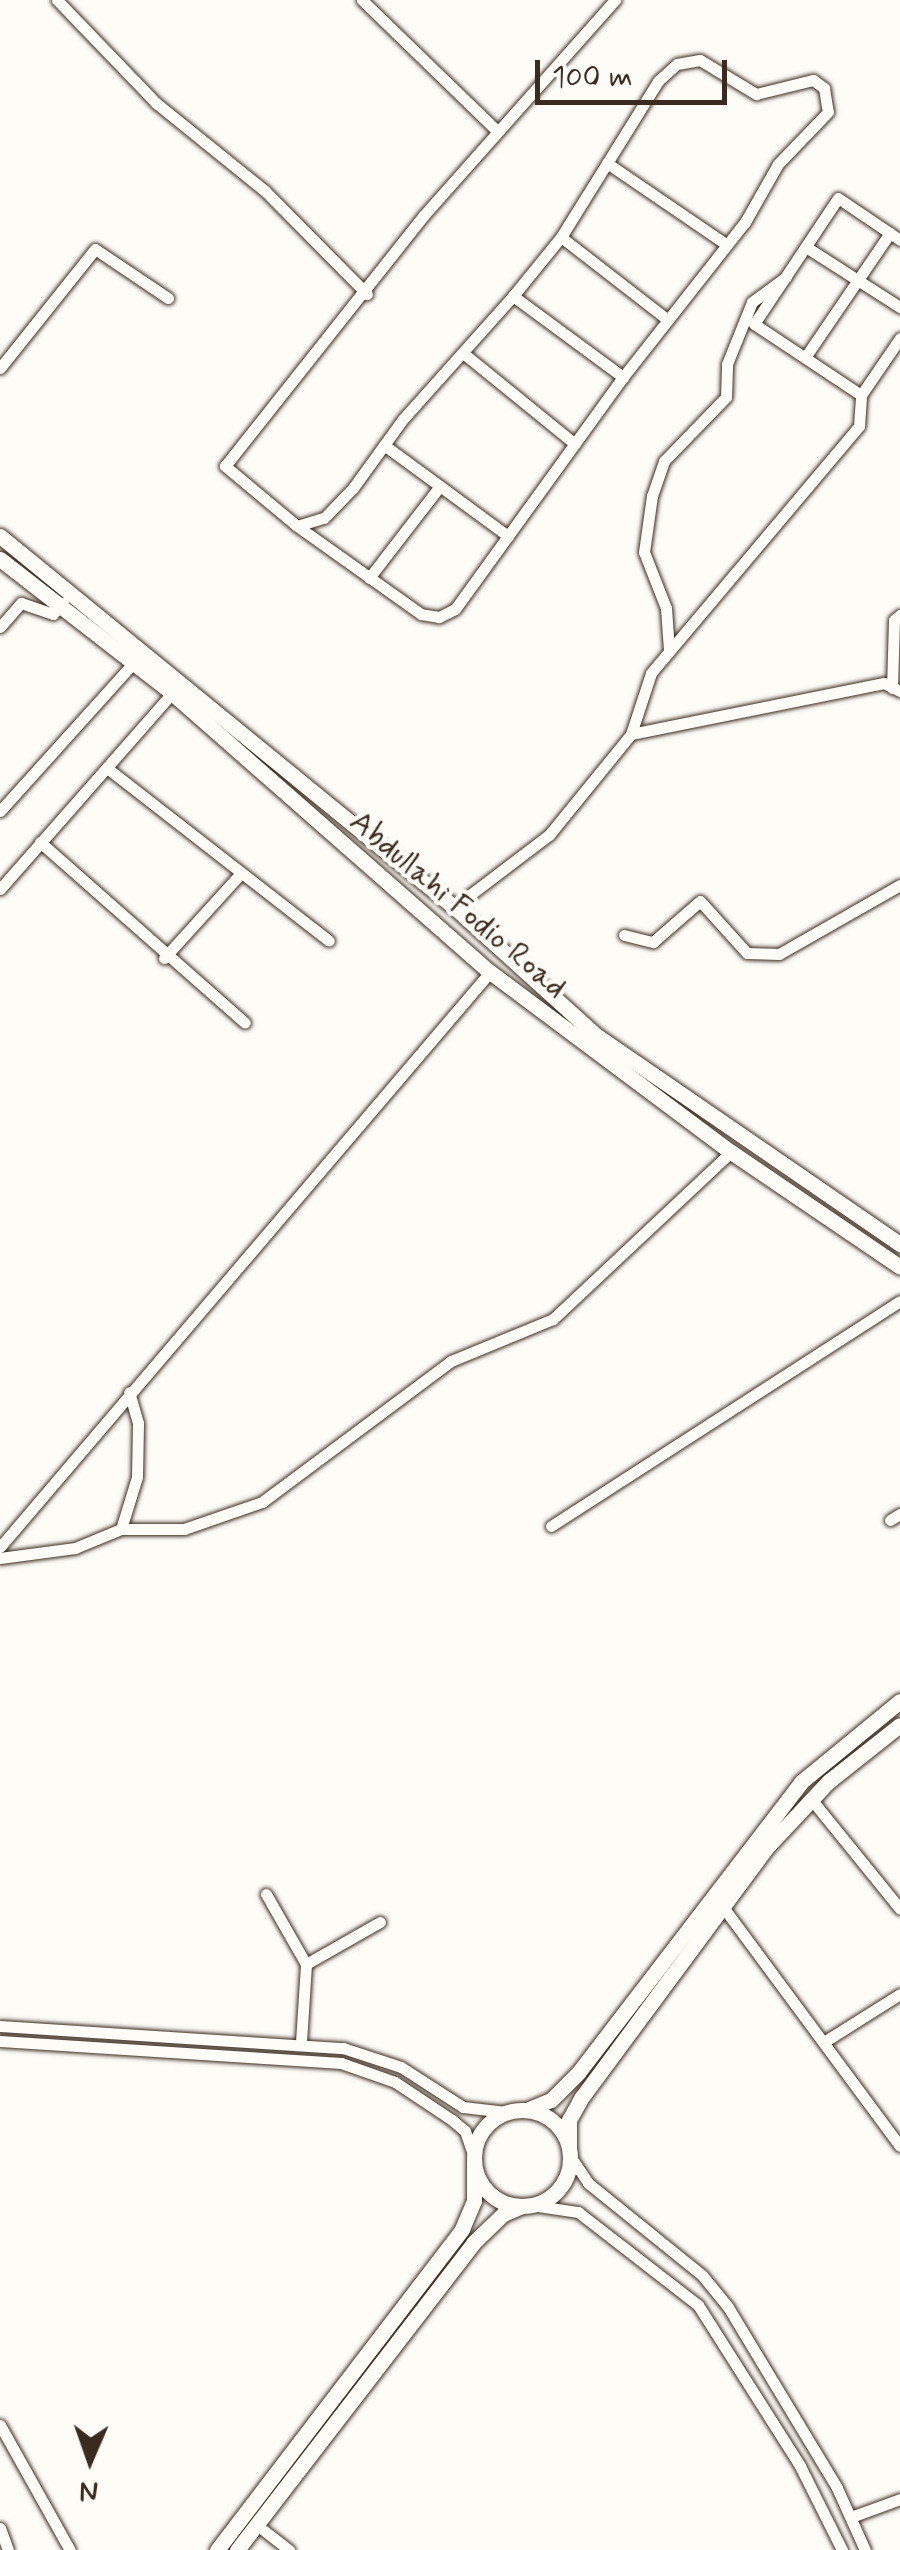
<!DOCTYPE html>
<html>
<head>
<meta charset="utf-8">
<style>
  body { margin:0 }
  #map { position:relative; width:900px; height:2550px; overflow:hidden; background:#fdfcf7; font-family:Mynerve,sans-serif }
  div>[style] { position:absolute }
  .roads { filter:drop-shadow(0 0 2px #3b2a1e) drop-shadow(0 0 2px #3b2a1e) }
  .minor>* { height:11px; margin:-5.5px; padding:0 5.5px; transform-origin:5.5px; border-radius:5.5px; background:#fdfcf7 }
  .secondary>* { height:15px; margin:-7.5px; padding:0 7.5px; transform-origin:7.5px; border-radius:7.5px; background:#fdfcf7 }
  .secondary>.ring { margin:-7.5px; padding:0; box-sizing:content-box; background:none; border:15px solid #fdfcf7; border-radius:50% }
  span { translate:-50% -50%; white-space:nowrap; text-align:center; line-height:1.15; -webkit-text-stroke:9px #fdfcf7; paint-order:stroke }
  .street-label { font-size:32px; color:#3b2a1e }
  .north { position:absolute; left:40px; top:2410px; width:100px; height:100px; -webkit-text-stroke:8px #fdfcf7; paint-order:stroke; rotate:182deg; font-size:28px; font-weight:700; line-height:40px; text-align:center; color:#3b2a1e }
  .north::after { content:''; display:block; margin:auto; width:35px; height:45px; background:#3b2a1e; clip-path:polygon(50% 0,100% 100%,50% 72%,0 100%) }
  .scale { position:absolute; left:535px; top:60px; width:192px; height:45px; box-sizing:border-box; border:5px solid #3b2a1e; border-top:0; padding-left:12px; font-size:30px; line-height:35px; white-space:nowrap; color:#3b2a1e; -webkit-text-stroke:8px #fdfcf7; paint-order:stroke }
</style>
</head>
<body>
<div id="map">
  <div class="roads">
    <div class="minor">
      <i style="left:57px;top:0;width:143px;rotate:46.1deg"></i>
      <i style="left:156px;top:103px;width:140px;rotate:38.9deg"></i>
      <i style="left:265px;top:191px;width:145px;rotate:45.3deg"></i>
      <i style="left:362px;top:0;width:187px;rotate:44.1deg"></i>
      <i style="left:607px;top:163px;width:145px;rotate:34.3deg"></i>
      <i style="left:561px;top:237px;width:135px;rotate:37.8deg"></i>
      <i style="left:806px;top:247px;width:112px;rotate:32.6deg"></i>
      <i style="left:513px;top:296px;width:137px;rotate:36.4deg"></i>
      <i style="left:463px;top:353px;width:144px;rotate:39.1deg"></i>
      <i style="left:806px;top:356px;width:149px;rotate:-55.7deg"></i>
      <i style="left:0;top:368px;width:152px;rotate:-51.4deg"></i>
      <i style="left:95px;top:249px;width:88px;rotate:33.9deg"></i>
      <i style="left:861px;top:395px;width:128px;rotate:-146.4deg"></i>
      <i style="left:754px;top:324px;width:151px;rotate:-56.3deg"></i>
      <i style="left:838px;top:198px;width:75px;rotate:34.1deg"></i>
      <i style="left:384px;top:445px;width:154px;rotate:36.3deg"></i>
      <i style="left:297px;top:526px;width:28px;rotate:-17deg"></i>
      <i style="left:324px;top:518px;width:42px;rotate:-46deg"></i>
      <i style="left:353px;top:488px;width:85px;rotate:-54.1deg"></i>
      <i style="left:403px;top:419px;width:165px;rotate:-48.2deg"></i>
      <i style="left:513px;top:296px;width:76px;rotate:-50.9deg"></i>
      <i style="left:561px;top:237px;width:184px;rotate:-58.1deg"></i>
      <i style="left:658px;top:81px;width:25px;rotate:-42deg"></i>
      <i style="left:677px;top:64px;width:23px;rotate:-10deg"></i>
      <i style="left:700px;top:60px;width:66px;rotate:31.3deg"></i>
      <i style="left:756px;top:94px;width:59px;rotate:-13.8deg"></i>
      <i style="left:813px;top:80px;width:14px;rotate:36deg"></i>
      <i style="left:824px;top:88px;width:24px;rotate:81deg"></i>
      <i style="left:828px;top:112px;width:72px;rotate:133.9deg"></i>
      <i style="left:778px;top:164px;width:67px;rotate:119.6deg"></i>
      <i style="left:745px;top:222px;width:197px;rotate:128.2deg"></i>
      <i style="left:623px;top:377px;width:286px;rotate:125.9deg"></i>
      <i style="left:455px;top:609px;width:18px;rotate:153deg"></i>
      <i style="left:439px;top:617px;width:18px;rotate:-171deg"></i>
      <i style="left:421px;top:614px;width:152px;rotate:-144.6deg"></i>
      <i style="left:297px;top:526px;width:94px;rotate:-140.2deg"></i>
      <i style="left:225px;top:466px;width:320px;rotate:-51.6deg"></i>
      <i style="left:424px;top:215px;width:288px;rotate:-48.4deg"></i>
      <i style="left:369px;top:578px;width:116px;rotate:-52.3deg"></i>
      <i style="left:0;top:627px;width:32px;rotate:-49deg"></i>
      <i style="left:21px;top:603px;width:34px;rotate:19deg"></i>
      <i style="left:53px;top:614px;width:15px;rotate:-48deg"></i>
      <i style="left:669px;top:650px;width:42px;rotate:-94.1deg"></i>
      <i style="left:666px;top:608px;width:60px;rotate:-111.4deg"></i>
      <i style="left:644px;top:552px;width:57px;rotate:-81.9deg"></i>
      <i style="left:652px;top:496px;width:37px;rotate:-71deg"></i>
      <i style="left:664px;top:461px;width:89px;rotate:-45.9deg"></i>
      <i style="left:726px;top:397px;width:33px;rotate:-88deg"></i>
      <i style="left:727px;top:364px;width:67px;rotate:-68deg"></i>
      <i style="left:752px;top:302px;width:42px;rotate:-36.3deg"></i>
      <i style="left:892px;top:688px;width:68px;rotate:-88.3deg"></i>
      <i style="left:894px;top:620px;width:8px;rotate:-40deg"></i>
      <i style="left:631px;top:734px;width:258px;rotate:-11.4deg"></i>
      <i style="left:884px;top:683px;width:18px;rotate:27deg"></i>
      <i style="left:107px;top:768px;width:281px;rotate:37.9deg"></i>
      <i style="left:0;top:811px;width:200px;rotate:-48deg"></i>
      <i style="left:40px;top:842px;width:273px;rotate:41.4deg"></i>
      <i style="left:0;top:889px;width:261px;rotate:-48.7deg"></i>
      <i style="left:454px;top:907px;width:119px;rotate:-37.2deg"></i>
      <i style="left:549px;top:835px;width:130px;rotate:-50.9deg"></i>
      <i style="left:631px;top:734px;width:64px;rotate:-71.8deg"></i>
      <i style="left:651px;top:673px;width:323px;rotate:-49.9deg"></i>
      <i style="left:859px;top:426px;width:31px;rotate:-86deg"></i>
      <i style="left:861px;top:395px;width:69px;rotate:-55.6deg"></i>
      <i style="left:624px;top:935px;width:30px;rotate:14deg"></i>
      <i style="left:653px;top:942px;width:62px;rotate:-41.1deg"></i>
      <i style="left:700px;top:901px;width:70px;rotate:47.9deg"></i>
      <i style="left:747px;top:953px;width:32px;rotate:2deg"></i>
      <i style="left:779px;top:954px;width:139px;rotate:-29.7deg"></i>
      <i style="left:164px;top:958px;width:115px;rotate:-47.8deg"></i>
      <i style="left:890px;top:1520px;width:12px;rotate:-31deg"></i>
      <i style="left:551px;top:1526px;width:415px;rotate:-32.8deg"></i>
      <i style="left:121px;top:1529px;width:54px;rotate:-72.9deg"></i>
      <i style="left:137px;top:1477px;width:54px;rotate:-88.9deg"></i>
      <i style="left:138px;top:1423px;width:32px;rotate:-106deg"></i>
      <i style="left:0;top:1547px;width:755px;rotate:-49.56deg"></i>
      <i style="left:0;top:1558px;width:76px;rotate:-7.6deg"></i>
      <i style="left:75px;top:1548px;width:50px;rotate:-22.4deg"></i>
      <i style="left:121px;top:1529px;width:63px"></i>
      <i style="left:184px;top:1529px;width:83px;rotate:-19.1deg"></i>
      <i style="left:262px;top:1502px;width:236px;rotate:-36.7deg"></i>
      <i style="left:451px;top:1361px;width:110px;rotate:-22.4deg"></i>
      <i style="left:553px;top:1319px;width:244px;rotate:-43.2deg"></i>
      <i style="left:811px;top:1799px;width:141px;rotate:51deg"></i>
      <i style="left:266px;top:1894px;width:81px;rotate:60.3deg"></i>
      <i style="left:723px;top:1907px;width:297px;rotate:53.5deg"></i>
      <i style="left:0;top:2026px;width:344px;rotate:3.7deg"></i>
      <i style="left:343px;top:2048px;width:61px;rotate:18.1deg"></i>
      <i style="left:401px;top:2067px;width:74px;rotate:32.8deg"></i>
      <i style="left:463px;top:2107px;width:43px;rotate:6.6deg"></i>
      <i style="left:827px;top:2040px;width:86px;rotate:-32.2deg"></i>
      <i style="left:0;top:2041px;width:342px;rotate:3.7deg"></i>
      <i style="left:341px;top:2063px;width:57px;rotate:19.4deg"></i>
      <i style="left:395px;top:2082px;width:69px;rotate:33.7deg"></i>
      <i style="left:452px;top:2120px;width:17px;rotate:40deg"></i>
      <i style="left:465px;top:2131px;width:24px;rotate:71deg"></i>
      <i style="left:301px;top:2042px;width:78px;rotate:-86.3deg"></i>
      <i style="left:306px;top:1964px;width:85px;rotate:-29.6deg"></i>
      <i style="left:570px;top:2156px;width:32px;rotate:56deg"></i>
      <i style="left:588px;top:2183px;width:146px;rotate:38.9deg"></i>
      <i style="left:702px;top:2275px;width:41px;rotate:50.9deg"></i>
      <i style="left:728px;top:2307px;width:211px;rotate:58.9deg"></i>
      <i style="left:837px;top:2488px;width:68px;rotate:65.7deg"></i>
      <i style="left:531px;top:2205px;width:48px;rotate:8.5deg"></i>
      <i style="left:578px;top:2212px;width:152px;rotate:37.8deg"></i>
      <i style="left:698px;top:2305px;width:191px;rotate:57.6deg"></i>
      <i style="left:800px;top:2466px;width:94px;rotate:63.4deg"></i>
      <i style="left:0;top:2425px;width:143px;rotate:60.8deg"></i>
      <i style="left:851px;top:2517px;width:52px;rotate:-20.2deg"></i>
      <i style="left:257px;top:2525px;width:41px;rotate:38deg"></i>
      <i style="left:0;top:2528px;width:23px;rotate:70deg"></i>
    </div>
    <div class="secondary">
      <i style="left:0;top:536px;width:586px;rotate:39.26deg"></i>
      <i style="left:454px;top:907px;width:193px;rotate:42.1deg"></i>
      <i style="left:597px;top:1036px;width:368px;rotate:34.5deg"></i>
      <i style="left:0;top:559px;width:218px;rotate:37.9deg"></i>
      <i style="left:172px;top:693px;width:423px;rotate:41.3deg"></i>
      <i style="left:490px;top:972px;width:301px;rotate:36.8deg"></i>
      <i style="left:731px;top:1152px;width:204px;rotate:34.2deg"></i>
      <i style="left:527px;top:2110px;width:26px;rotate:-23deg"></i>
      <i style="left:551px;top:2100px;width:38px;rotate:-45deg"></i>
      <i style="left:578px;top:2073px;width:367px;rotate:-52.5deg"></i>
      <i style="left:801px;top:1782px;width:128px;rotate:-39.3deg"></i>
      <i class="ring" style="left:474px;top:2110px;width:81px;height:81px"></i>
      <i style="left:569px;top:2146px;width:26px;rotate:-90deg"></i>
      <i style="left:569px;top:2120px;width:26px;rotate:-61deg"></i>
      <i style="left:582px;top:2097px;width:310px;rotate:-53.5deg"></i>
      <i style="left:766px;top:1848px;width:92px;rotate:-46.8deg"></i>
      <i style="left:829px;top:1781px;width:90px;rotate:-38.3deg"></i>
      <i style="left:217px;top:2550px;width:404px;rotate:-52.6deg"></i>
      <i style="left:462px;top:2229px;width:30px;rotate:-67deg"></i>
      <i style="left:474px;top:2201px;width:37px;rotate:-90deg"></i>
      <i style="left:237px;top:2550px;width:387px;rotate:-52.4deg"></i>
      <i style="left:473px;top:2243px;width:42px;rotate:-44deg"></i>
      <i style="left:503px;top:2214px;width:21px;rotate:-23deg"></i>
    </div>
  </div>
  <div class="street-label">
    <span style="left:458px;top:905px;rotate:40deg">Abdullahi Fodio Road</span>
  </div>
  <div class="north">N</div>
  <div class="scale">100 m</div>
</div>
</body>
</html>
